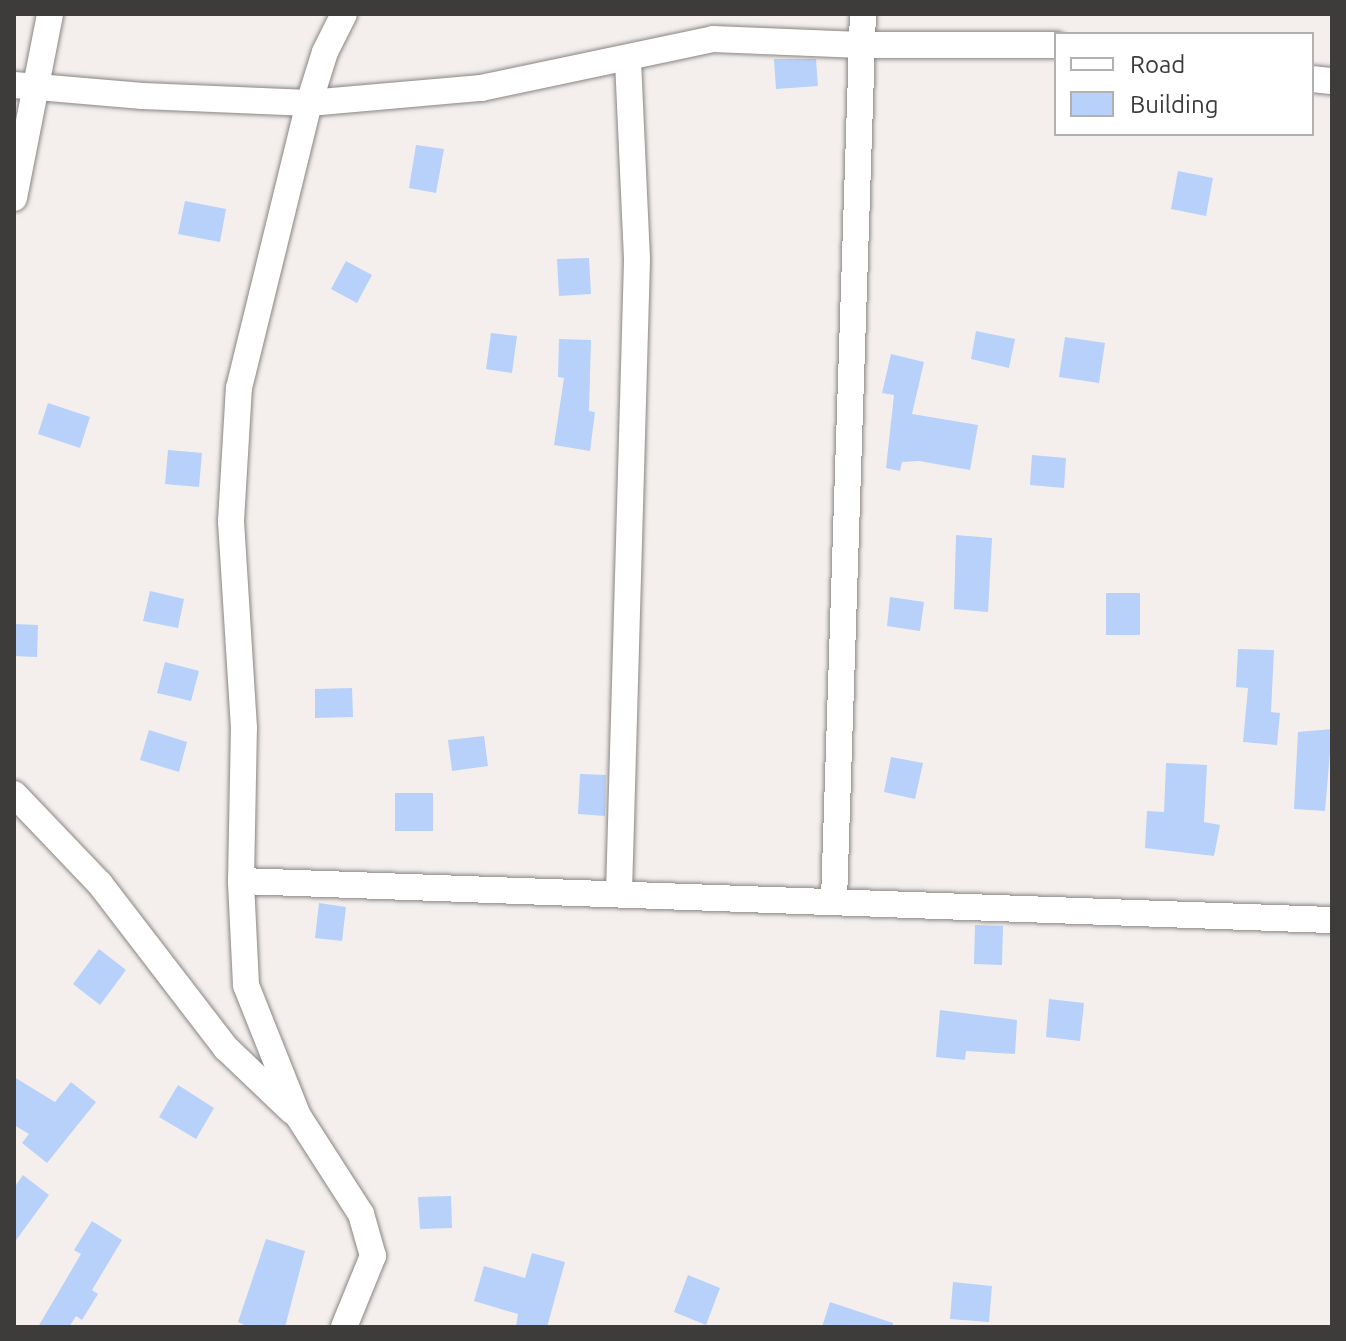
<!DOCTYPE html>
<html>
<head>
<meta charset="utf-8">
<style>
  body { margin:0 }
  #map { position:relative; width:1346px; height:1341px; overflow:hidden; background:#f4efed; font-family:Ubuntu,sans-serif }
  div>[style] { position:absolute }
  .building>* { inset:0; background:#b7d1fa }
  .roads { filter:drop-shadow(0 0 2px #898583) drop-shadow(0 0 2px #898583) }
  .minor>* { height:26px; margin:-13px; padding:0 13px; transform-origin:13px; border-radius:13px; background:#fff }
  span { translate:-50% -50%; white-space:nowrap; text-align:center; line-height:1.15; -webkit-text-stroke:7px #fff; paint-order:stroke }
  .frame { position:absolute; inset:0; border:16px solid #3e3c3b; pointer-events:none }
  .legend { position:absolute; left:1054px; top:32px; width:260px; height:104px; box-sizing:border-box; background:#fff; border:2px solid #b2b1b1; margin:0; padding:10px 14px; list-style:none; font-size:24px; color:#3e3c3b }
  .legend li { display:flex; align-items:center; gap:16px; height:40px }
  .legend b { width:40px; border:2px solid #b2b1b1 }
</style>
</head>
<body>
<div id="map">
  <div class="building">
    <i style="clip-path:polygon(774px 59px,816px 59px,818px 86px,776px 89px)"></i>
    <i style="clip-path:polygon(416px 145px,444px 149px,436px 193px,409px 188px)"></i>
    <i style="clip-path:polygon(1178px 171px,1213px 178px,1206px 216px,1171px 209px)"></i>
    <i style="clip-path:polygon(185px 201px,226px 209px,220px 242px,178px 234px)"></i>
    <i style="clip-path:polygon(589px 258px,591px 294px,559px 296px,557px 259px)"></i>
    <i style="clip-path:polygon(346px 261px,372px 275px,357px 303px,331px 289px)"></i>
    <i style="clip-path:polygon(976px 331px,1015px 339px,1009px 368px,971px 359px)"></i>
    <i style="clip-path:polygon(491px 333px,517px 336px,512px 373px,486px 369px)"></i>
    <i style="clip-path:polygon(1065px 337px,1105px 343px,1099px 383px,1059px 377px)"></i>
    <i style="clip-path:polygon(559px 339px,591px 340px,589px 411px,595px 412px,590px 451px,554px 445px,564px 378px,558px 377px)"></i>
    <i style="clip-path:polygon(891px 354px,924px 362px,912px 414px,978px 425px,970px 470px,919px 461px,902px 462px,900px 471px,886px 468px,894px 395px,882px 393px)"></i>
    <i style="clip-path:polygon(48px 403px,90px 417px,80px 448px,38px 434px)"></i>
    <i style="clip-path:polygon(168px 450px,202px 453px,199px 487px,165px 484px)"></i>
    <i style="clip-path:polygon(1032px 455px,1066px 458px,1064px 488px,1030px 485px)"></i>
    <i style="clip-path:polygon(956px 535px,992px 538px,988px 612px,954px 609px)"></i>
    <i style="clip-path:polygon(150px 591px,184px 599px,178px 628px,143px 621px)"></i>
    <i style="clip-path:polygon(1106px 593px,1140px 593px,1140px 635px,1106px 635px)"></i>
    <i style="clip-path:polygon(890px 597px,924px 602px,920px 631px,887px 626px)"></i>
    <i style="clip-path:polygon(14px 624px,38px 625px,37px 657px,14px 656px)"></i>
    <i style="clip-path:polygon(1238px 649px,1274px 650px,1271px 712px,1280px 713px,1277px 745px,1243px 742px,1248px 688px,1236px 687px)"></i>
    <i style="clip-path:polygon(165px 662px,199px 671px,191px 701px,157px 693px)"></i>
    <i style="clip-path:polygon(352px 688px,353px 717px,315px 718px,315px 689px)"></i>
    <i style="clip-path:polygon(1332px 729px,1325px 811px,1294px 809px,1298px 732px)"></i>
    <i style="clip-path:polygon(149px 730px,187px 742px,179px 772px,140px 760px)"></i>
    <i style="clip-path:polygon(484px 736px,488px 766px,452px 771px,448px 740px)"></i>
    <i style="clip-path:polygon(891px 757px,923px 763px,915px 799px,884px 792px)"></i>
    <i style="clip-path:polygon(1166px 763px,1207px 765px,1204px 822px,1220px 825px,1214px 856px,1145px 848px,1147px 811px,1164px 812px)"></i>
    <i style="clip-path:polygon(580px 774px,606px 775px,605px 816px,578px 814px)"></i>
    <i style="clip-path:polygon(395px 793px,433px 793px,433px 831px,395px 831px)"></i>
    <i style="clip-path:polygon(319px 903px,346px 907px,342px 941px,315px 938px)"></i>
    <i style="clip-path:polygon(975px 925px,1003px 926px,1002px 965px,974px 964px)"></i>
    <i style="clip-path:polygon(99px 949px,126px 970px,100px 1005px,73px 984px)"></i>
    <i style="clip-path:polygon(1049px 999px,1084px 1003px,1080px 1041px,1046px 1037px)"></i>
    <i style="clip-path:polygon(940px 1010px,1017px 1020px,1015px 1054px,966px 1051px,965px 1060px,936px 1057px)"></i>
    <i style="clip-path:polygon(14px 1077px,55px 1102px,71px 1082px,96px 1102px,47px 1163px,22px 1143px,29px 1134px,14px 1125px)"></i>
    <i style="clip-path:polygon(178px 1085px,214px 1108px,196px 1139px,159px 1117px)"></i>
    <i style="clip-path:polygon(23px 1175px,49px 1195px,14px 1243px,14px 1188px)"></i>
    <i style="clip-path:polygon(451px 1196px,452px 1228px,420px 1229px,418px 1197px)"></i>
    <i style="clip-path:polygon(92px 1221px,122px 1240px,92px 1290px,98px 1294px,82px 1320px,76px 1316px,69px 1327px,38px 1327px,81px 1254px,74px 1250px)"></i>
    <i style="clip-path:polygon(266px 1239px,305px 1251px,285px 1327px,249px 1327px,238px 1322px)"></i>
    <i style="clip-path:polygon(532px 1253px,565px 1262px,547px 1327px,516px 1327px,518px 1314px,474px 1301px,484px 1266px,525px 1278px)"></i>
    <i style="clip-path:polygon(688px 1275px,720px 1288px,706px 1325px,674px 1312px)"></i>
    <i style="clip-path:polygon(953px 1282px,992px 1286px,989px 1322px,950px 1319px)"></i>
    <i style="clip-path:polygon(830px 1302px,893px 1323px,893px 1327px,822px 1327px)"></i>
  </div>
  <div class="roads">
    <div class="minor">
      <i style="left:1312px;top:79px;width:20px;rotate:6deg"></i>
      <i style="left:14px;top:85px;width:129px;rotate:4.9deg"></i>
      <i style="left:143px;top:96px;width:166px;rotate:2.4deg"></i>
      <i style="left:309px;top:103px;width:173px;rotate:-5deg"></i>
      <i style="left:481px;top:88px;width:237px;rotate:-11.9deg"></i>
      <i style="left:713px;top:39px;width:148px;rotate:2.3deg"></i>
      <i style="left:861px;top:45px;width:195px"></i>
      <i style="left:14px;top:198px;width:187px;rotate:-78.9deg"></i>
      <i style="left:14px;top:794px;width:124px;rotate:46.3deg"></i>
      <i style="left:100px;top:884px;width:207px;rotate:52.5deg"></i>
      <i style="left:226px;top:1048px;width:91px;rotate:43.7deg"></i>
      <i style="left:241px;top:881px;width:1092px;rotate:2.05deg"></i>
      <i style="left:619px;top:893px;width:634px;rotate:-88.37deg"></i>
      <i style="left:637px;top:259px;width:200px;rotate:-92.6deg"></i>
      <i style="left:834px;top:900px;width:886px;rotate:-88.13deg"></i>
      <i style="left:344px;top:1327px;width:77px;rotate:-67.8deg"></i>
      <i style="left:373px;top:1256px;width:44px;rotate:-105.9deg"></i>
      <i style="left:361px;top:1214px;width:117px;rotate:-122.7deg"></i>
      <i style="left:298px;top:1116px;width:141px;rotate:-111.7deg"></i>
      <i style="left:246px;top:985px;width:104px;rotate:-92.8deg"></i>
      <i style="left:241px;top:881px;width:153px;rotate:-88.9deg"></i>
      <i style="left:244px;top:728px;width:207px;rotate:-93.6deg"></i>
      <i style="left:231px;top:521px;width:133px;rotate:-86.6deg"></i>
      <i style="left:239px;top:388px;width:293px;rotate:-76.2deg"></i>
      <i style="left:309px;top:103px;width:53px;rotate:-72.6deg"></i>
      <i style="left:325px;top:52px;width:42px;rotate:-63.4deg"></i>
    </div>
  </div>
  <div class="frame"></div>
  <ul class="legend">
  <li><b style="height:10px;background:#fff"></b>Road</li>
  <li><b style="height:22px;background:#b7d1fa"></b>Building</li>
  </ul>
</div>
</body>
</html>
